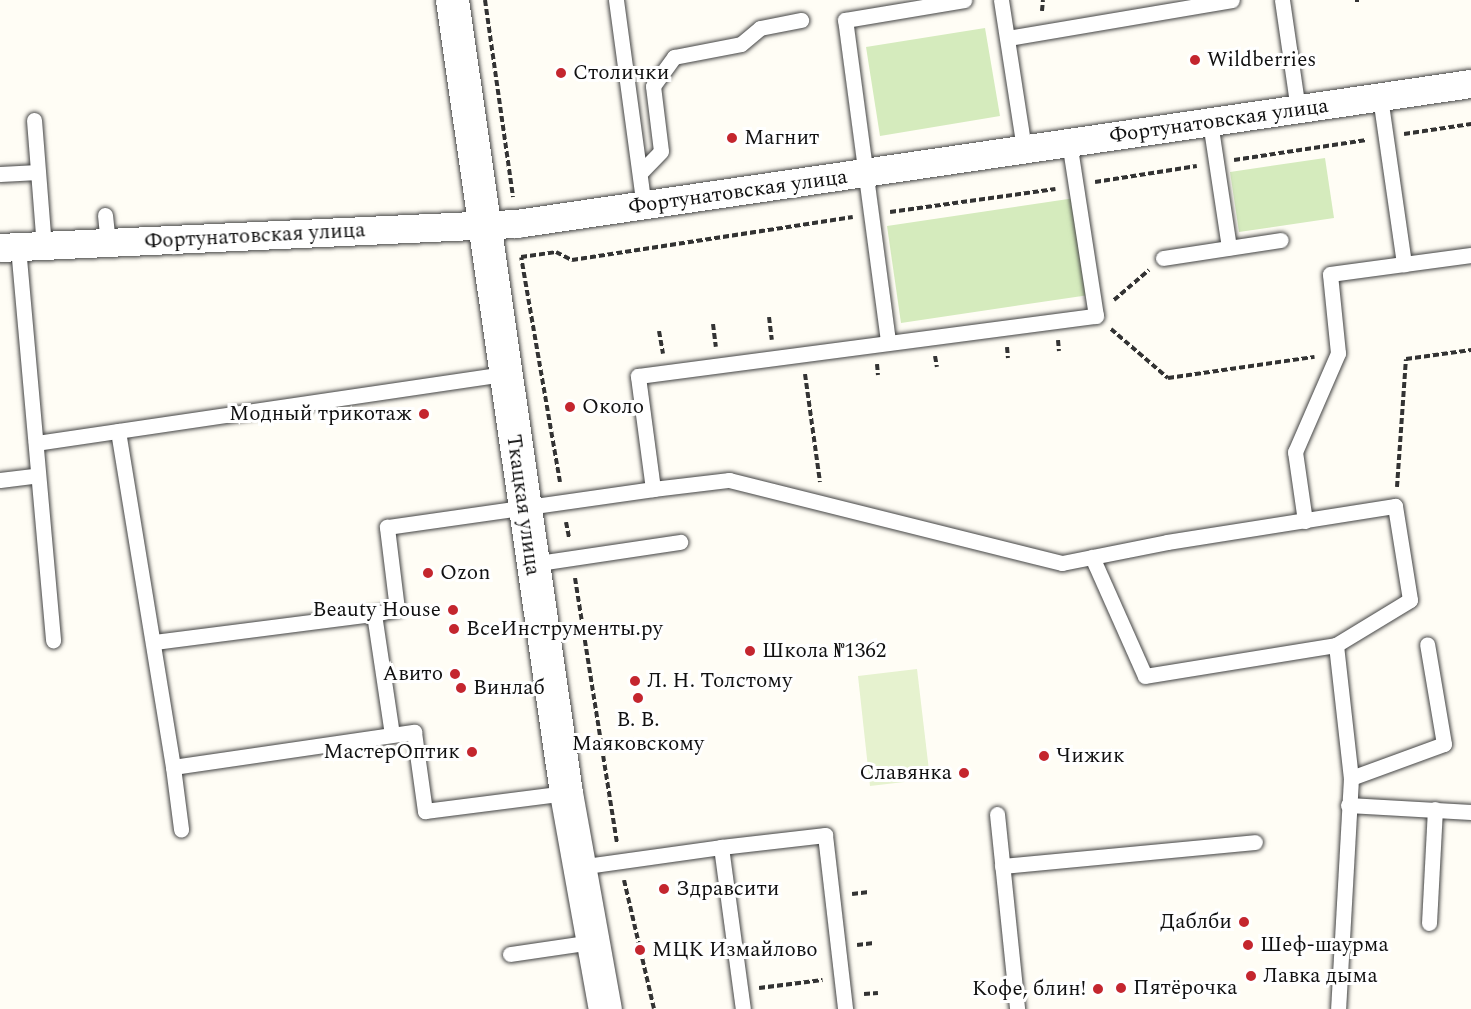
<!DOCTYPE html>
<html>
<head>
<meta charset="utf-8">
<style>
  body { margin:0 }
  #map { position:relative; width:1471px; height:1009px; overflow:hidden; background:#fffdf5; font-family:Spectral,serif }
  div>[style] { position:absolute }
  .green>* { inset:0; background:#d5ebbd }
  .pitch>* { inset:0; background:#e6f2cf }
  .path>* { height:4px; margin-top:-2px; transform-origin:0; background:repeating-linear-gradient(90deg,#333 0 6px,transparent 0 9px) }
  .roads { filter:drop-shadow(0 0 2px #444) drop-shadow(0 0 2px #444) }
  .service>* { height:15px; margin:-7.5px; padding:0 7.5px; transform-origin:7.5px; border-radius:7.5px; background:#fff }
  .minor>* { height:28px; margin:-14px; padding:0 14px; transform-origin:14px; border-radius:14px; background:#fff }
  .tertiary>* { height:33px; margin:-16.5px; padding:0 16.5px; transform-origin:16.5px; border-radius:16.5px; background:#fff }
  .dots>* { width:16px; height:16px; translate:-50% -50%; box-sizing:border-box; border:3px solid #fff; border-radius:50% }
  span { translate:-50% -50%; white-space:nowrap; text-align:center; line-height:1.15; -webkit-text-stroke:6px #fff; paint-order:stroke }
  .poi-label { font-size:21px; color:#111 }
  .left { translate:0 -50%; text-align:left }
  .right { translate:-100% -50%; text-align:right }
  .street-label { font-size:21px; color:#111 }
</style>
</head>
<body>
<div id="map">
  <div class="green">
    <i style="clip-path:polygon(985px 28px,1000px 116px,880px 136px,866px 47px)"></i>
    <i style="clip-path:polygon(1325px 158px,1334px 218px,1239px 232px,1230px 172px)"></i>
    <i style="clip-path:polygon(1075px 198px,1089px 295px,901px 323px,887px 226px)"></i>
  </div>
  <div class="pitch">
    <i style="clip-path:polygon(917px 669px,930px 779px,870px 786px,858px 676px)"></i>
  </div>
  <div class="path">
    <i style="left:485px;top:0;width:199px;rotate:81.9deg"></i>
    <i style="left:1357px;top:0;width:2px;rotate:90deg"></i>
    <i style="left:1042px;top:11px;width:11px;rotate:-85deg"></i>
    <i style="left:1404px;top:134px;width:68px;rotate:-8.5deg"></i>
    <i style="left:1234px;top:160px;width:134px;rotate:-8.6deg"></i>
    <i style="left:1095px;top:182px;width:103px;rotate:-8.9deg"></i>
    <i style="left:890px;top:212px;width:167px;rotate:-7.9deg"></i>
    <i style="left:1114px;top:300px;width:46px;rotate:-40.6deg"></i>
    <i style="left:769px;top:317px;width:23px;rotate:83deg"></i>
    <i style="left:713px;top:324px;width:23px;rotate:83deg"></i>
    <i style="left:1111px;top:329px;width:75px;rotate:40.7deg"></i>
    <i style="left:1168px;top:378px;width:148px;rotate:-8.2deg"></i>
    <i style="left:659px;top:331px;width:23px;rotate:80deg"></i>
    <i style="left:1058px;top:340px;width:11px;rotate:85deg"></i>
    <i style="left:1007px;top:347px;width:11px;rotate:85deg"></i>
    <i style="left:935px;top:356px;width:11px;rotate:80deg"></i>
    <i style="left:877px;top:364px;width:11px;rotate:85deg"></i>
    <i style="left:805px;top:374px;width:109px;rotate:82.1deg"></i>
    <i style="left:560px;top:482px;width:228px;rotate:-99.8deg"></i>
    <i style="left:521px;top:257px;width:35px;rotate:-8deg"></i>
    <i style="left:556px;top:252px;width:18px;rotate:27deg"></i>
    <i style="left:572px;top:260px;width:284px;rotate:-8.7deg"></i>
    <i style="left:1397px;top:487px;width:128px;rotate:-86deg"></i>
    <i style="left:1406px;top:359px;width:66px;rotate:-7.9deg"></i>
    <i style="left:566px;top:522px;width:16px;rotate:79deg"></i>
    <i style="left:575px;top:578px;width:268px;rotate:81deg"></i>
    <i style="left:585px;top:635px;width:17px;rotate:-10deg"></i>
    <i style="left:624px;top:880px;width:132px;rotate:76.9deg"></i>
    <i style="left:852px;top:894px;width:17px;rotate:-7deg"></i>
    <i style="left:857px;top:945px;width:17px;rotate:-7deg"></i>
    <i style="left:759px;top:988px;width:64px;rotate:-7.1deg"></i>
    <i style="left:864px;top:994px;width:14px;rotate:-4deg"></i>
  </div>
  <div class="roads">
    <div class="service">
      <i style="left:616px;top:0;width:208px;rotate:82.3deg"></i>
      <i style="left:1001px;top:0;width:150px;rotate:81.2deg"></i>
      <i style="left:1282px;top:0;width:111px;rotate:81.7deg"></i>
      <i style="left:1008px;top:38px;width:227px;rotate:-9.6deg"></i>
      <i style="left:1380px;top:97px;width:169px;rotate:81.8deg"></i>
      <i style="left:34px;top:120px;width:126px;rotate:85.5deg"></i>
      <i style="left:1210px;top:122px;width:127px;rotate:81.4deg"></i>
      <i style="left:640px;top:173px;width:30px;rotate:-46deg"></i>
      <i style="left:661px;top:151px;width:65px;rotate:-97deg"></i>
      <i style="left:653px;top:86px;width:36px;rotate:-54deg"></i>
      <i style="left:674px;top:57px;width:68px;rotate:-11deg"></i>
      <i style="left:741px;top:44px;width:25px;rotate:-40deg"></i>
      <i style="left:760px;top:28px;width:42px;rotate:-11deg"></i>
      <i style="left:0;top:174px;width:38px;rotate:-3deg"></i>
      <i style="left:105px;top:215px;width:28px;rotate:84deg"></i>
      <i style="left:18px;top:247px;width:395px;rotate:84.9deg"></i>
      <i style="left:1163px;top:258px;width:119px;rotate:-8.7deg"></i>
      <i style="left:888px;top:341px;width:324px;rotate:-97.6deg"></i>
      <i style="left:845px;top:20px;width:121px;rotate:-9.5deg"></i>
      <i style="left:118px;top:431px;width:340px;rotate:80.7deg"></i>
      <i style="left:173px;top:767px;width:244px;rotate:-8.3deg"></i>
      <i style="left:414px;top:732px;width:80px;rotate:82.1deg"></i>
      <i style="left:425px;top:811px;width:142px;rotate:-7.3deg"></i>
      <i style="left:36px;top:443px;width:473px;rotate:-8.4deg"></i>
      <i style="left:0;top:480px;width:38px;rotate:-7deg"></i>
      <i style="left:653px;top:489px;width:77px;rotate:-6.8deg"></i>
      <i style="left:729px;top:480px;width:343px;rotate:14deg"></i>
      <i style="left:1062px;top:563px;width:107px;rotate:-11.3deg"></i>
      <i style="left:1167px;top:542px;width:231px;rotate:-9deg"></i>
      <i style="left:1395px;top:506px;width:95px;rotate:80.9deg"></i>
      <i style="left:1410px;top:600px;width:87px;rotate:148.7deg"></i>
      <i style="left:1336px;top:645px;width:134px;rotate:83.6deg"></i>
      <i style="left:1351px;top:778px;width:231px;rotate:93.2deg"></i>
      <i style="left:1305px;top:521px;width:70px;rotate:-98.2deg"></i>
      <i style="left:1295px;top:452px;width:108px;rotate:-66.5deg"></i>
      <i style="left:1338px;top:353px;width:79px;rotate:-95.8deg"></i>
      <i style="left:1330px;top:274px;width:142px;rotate:-7.7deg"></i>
      <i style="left:1092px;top:557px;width:130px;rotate:66deg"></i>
      <i style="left:1145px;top:676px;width:193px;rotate:-9.2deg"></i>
      <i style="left:532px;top:564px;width:150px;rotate:-8.5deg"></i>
      <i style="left:374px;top:614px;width:24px;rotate:-12deg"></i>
      <i style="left:397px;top:609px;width:83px;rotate:-97deg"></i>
      <i style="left:387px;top:527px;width:269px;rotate:-8.1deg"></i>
      <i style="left:653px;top:489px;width:114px;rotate:-97.6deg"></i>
      <i style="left:638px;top:376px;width:462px;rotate:-7.5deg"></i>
      <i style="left:1096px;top:316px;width:176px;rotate:-98.8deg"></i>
      <i style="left:154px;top:642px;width:222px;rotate:-7.3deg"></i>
      <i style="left:374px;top:614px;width:121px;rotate:81.5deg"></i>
      <i style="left:173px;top:767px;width:63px;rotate:82.6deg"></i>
      <i style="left:1351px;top:778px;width:99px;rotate:-20.1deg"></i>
      <i style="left:1444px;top:744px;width:101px;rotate:-99.6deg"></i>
      <i style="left:1348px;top:805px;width:123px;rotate:3.3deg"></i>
      <i style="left:997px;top:814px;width:196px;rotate:84.1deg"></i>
      <i style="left:721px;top:847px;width:105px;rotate:-6.6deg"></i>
      <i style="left:825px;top:835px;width:175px;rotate:83.4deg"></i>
      <i style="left:1002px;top:866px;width:254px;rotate:-5.4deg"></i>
      <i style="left:579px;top:867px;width:143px;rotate:-8deg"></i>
      <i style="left:721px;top:847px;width:163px;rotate:82.3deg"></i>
      <i style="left:1429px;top:923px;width:114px;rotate:-87deg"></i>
      <i style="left:510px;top:954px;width:83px;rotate:-8.3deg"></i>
    </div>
    <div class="minor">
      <i style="left:0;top:248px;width:518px;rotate:-2.66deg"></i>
      <i style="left:517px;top:224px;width:964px;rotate:-8.35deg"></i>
    </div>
    <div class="tertiary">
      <i style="left:452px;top:0;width:801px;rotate:81.82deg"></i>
      <i style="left:566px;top:793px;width:219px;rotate:79.8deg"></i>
    </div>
  </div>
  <div class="dots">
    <i style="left:1195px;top:60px;background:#c4262e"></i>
    <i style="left:561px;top:73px;background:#c4262e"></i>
    <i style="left:732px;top:138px;background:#c4262e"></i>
    <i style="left:570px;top:407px;background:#c4262e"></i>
    <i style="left:424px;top:414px;background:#c4262e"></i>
    <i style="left:428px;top:573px;background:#c4262e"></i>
    <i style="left:453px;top:610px;background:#c4262e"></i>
    <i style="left:454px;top:629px;background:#c4262e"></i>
    <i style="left:750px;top:651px;background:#c4262e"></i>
    <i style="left:455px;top:674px;background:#c4262e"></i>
    <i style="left:635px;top:681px;background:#c4262e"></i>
    <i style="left:461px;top:688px;background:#c4262e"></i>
    <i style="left:638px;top:698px;background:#c4262e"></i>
    <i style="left:472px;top:752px;background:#c4262e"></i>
    <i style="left:1044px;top:756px;background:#c4262e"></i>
    <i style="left:964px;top:773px;background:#c4262e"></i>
    <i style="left:664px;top:889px;background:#c4262e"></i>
    <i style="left:1244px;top:922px;background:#c4262e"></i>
    <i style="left:1248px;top:945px;background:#c4262e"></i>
    <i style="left:640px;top:950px;background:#c4262e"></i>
    <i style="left:1251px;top:976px;background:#c4262e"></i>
    <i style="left:1121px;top:988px;background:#c4262e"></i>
    <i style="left:1098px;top:989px;background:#c4262e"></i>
  </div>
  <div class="poi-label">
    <span class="left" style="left:1207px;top:60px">Wildberries</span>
    <span class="left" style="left:573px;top:73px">Столички</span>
    <span class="left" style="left:744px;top:138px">Магнит</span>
    <span class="left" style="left:582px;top:407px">Около</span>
    <span class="right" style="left:412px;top:414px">Модный трикотаж</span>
    <span class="left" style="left:440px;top:573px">Ozon</span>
    <span class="right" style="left:441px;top:610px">Beauty House</span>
    <span class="left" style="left:466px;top:629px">ВсеИнструменты.ру</span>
    <span class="left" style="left:762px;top:651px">Школа №1362</span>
    <span class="right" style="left:443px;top:674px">Авито</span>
    <span class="left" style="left:647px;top:681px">Л. Н. Толстому</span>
    <span class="left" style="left:473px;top:688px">Винлаб</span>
    <span style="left:638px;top:732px">В. В.<br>Маяковскому</span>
    <span class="right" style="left:460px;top:752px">МастерОптик</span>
    <span class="left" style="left:1056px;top:756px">Чижик</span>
    <span class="right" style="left:952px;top:773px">Славянка</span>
    <span class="left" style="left:676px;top:889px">Здравсити</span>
    <span class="right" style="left:1232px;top:922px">Даблби</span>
    <span class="left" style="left:1260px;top:945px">Шеф-шаурма</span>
    <span class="left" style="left:652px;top:950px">МЦК Измайлово</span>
    <span class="left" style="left:1263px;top:976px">Лавка дыма</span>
    <span class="left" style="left:1133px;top:988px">Пятёрочка</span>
    <span class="right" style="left:1086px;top:989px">Кофе, блин!</span>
  </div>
  <div class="street-label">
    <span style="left:1219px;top:121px;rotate:-8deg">Фортунатовская улица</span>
    <span style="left:738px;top:192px;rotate:-8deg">Фортунатовская улица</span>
    <span style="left:255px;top:236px;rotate:-3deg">Фортунатовская улица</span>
    <span style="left:523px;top:505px;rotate:82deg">Ткацкая улица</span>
  </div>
</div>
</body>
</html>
